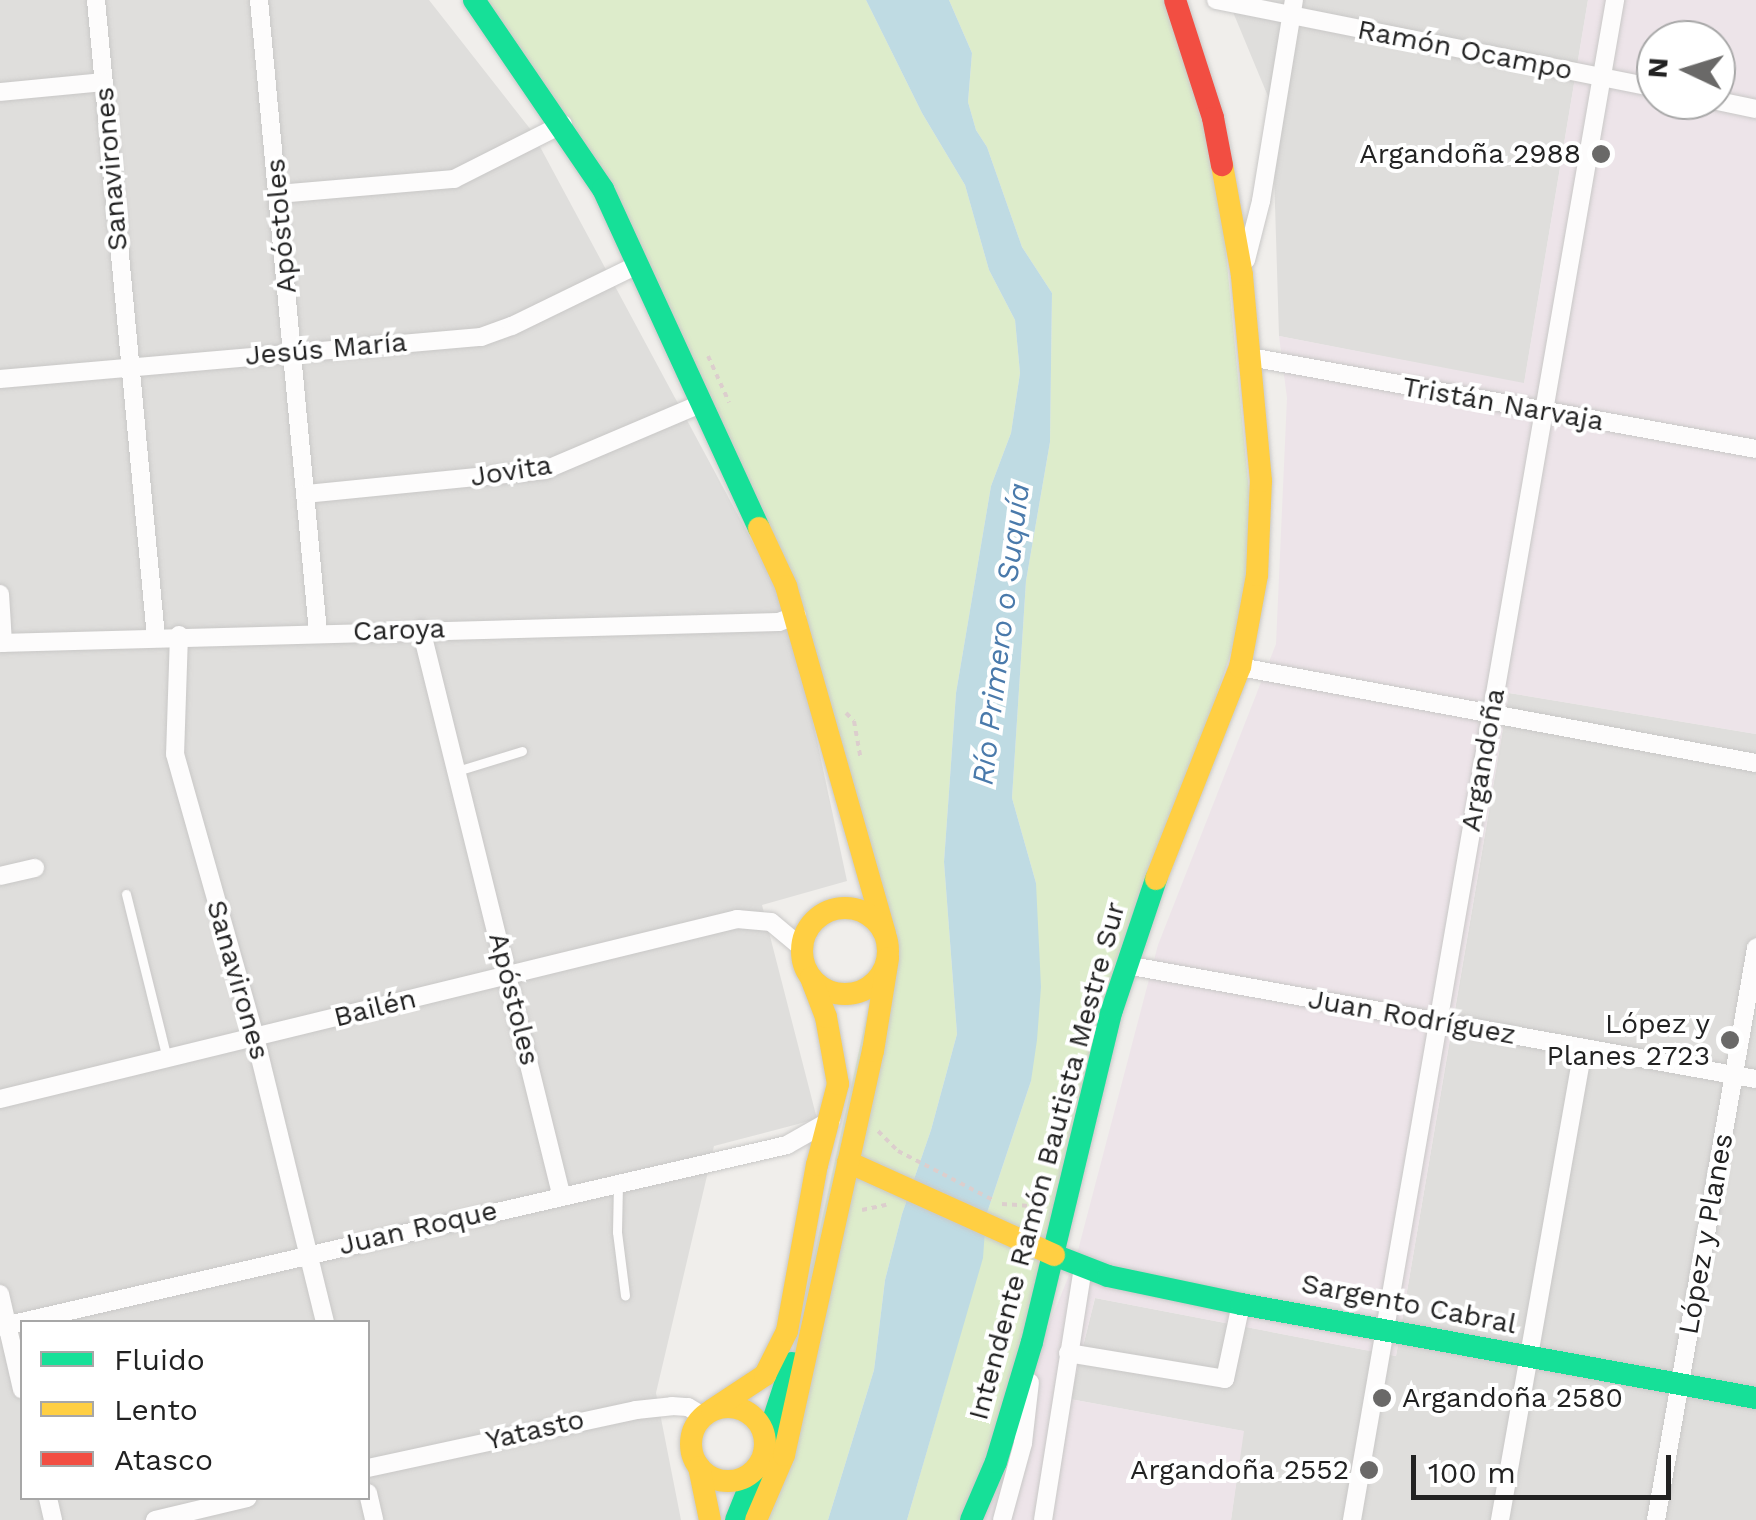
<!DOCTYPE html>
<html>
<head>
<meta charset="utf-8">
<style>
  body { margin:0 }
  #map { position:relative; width:1756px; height:1520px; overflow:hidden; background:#f0eeeb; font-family:"Work Sans",sans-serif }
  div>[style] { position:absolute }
  .residential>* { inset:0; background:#dfdedc }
  .industrial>* { inset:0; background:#ede4e9 }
  .grass>* { inset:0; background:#ddeccb }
  .water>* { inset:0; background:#bfdbe3 }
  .path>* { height:4px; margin-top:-2px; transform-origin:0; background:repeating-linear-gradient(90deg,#dccecd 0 5px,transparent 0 10px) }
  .roads { filter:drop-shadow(0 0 2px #c9c8c7) drop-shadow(0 0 2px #c9c8c7) }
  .lane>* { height:9px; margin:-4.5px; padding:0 4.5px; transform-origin:4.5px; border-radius:4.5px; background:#fdfcfc }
  .street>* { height:18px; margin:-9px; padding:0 9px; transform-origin:9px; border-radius:9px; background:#fdfcfc }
  .fast>* { height:22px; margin:-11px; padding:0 11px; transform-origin:11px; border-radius:11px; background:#16e098 }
  .slow>* { height:22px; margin:-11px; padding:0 11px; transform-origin:11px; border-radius:11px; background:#ffcf43 }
  .slow>.ring { margin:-11px; padding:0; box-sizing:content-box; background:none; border:22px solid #ffcf43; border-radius:50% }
  .jam>* { height:22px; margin:-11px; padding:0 11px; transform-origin:11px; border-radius:11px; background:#f24e42 }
  .dots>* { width:28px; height:28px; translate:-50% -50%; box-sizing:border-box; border:5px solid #fff; border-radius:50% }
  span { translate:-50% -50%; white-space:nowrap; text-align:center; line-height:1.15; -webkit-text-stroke:8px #fff; paint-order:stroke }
  .street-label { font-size:28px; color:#222 }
  .poi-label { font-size:28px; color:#222 }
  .right { translate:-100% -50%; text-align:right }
  .left { translate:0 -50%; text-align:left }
  .water-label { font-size:30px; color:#4a7aab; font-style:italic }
  .legend { position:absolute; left:20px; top:1320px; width:350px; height:180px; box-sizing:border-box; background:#fff; border:2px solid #a7a7a7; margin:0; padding:12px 18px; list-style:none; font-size:30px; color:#222 }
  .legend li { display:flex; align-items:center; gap:20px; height:50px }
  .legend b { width:50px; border:2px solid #a7a7a7 }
  .north { position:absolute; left:1636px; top:20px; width:100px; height:100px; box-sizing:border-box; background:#fff; border:2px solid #a7a7a7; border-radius:50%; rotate:274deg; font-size:28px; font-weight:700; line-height:40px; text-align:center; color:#222 }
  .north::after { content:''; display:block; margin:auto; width:35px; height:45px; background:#6a6968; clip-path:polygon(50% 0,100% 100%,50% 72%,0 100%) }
  .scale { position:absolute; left:1411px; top:1455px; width:260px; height:45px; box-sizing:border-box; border:5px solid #222; border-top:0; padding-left:12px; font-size:30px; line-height:35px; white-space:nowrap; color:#222; -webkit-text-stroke:8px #fff; paint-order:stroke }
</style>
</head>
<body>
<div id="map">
  <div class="residential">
    <i style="clip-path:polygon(evenodd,0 0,429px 0,531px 130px,789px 610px,847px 881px,762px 905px,817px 1119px,714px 1146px,656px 1393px,681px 1520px,0 1520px,0 0,22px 1322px,368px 1322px,368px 1498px,22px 1498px,22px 1322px)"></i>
    <i style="clip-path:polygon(1228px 0,1588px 0,1524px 384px,1279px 336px,1272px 106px)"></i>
    <i style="clip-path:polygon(1509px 693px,1756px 734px,1756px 1520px,1231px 1520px,1243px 1431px,1070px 1399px,1095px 1298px,1396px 1356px)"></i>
  </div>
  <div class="industrial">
    <i style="clip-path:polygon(evenodd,1588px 0,1756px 0,1756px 734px,1509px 693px,1396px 1356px,1095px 1298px,1070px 1399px,1244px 1431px,1231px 1520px,970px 1520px,1076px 1258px,1158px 945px,1276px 644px,1287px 398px,1279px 336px,1524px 383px,1588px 0,1656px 40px,1716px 40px,1716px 100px,1656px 100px,1656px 40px)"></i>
  </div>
  <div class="grass">
    <i style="clip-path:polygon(474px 0,866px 0,922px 113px,965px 185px,989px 270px,1015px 320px,1020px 373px,1011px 433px,991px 486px,956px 693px,944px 862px,957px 1034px,931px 1130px,902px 1214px,885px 1280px,874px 1370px,828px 1520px,756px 1520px,885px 933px,797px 615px,637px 265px)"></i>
    <i style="clip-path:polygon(949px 0,1175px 0,1213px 118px,1257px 575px,1149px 896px,971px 1520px,907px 1520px,945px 1388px,986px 1216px,1031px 1081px,1036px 883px,1012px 798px,1026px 581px,1050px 442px,1052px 293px,1022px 247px,987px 147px,976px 130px,968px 102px,972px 53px)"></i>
  </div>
  <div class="water">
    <i style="clip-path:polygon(866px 0,949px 0,972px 53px,968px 102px,976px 130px,987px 147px,1022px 247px,1052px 293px,1050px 442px,1026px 581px,1012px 798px,1036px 883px,1041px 987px,1037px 1040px,1031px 1081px,986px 1216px,983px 1258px,907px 1520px,828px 1520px,874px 1370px,885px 1280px,902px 1214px,931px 1130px,957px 1034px,944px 862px,956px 693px,991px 486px,1011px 433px,1020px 373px,1015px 320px,989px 270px,965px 185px,922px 113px)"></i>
  </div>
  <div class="path">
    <i style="left:708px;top:356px;width:51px;rotate:65.5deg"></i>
    <i style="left:846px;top:713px;width:11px;rotate:45deg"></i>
    <i style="left:854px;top:721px;width:39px;rotate:80deg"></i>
    <i style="left:878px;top:1131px;width:28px;rotate:45deg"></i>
    <i style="left:898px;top:1151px;width:107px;rotate:27.3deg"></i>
    <i style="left:1002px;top:1204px;width:39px;rotate:4deg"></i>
    <i style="left:862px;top:1210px;width:25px;rotate:-12deg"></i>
  </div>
  <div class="roads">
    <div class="lane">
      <i style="left:457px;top:771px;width:68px;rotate:-17.1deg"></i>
      <i style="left:126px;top:894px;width:169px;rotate:76deg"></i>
      <i style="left:618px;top:1184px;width:48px;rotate:91.2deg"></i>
      <i style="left:617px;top:1232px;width:64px;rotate:82.8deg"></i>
    </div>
    <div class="street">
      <i style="left:96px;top:0;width:640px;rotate:84.62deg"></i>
      <i style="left:259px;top:0;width:635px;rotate:84.67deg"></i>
      <i style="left:1216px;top:0;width:449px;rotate:11.3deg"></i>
      <i style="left:0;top:92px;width:103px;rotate:-5.5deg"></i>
      <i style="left:1713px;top:100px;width:44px;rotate:11.8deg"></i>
      <i style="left:278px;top:194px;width:177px;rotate:-4.9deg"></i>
      <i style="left:454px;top:179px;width:122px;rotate:-26.8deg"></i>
      <i style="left:1246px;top:260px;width:61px;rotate:-75.7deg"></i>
      <i style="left:1261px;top:201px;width:204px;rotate:-80.7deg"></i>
      <i style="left:1250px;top:357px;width:514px;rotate:10.3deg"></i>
      <i style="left:0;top:379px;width:483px;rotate:-5deg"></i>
      <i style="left:481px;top:337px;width:33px;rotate:-20deg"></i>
      <i style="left:512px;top:326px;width:139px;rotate:-26deg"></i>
      <i style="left:306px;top:494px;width:240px;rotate:-5.7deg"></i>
      <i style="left:545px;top:470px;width:172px;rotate:-23deg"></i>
      <i style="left:0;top:594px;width:49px;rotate:86.5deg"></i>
      <i style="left:421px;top:629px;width:582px;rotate:76.08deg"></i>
      <i style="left:179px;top:635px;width:119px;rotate:91.9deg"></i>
      <i style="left:175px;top:754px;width:294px;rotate:74.2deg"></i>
      <i style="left:255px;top:1037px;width:293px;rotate:76.2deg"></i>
      <i style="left:0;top:643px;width:779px;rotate:-1.54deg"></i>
      <i style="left:779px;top:622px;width:19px;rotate:-21deg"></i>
      <i style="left:1240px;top:667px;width:525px;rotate:10.54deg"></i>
      <i style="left:0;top:876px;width:36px;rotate:-13deg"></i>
      <i style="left:1126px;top:965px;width:640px;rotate:10.26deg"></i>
      <i style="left:0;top:1099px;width:759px;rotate:-13.72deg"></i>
      <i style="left:737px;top:919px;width:34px;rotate:5deg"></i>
      <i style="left:771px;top:922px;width:40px;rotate:40deg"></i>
      <i style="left:0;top:1294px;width:98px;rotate:77deg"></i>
      <i style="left:0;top:1327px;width:808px;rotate:-13.02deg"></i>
      <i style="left:787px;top:1145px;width:51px;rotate:-29.6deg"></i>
      <i style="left:1068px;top:1353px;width:159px;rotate:9.4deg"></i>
      <i style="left:1225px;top:1379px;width:77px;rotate:-78deg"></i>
      <i style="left:368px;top:1468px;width:274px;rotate:-12.2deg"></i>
      <i style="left:636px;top:1410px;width:36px;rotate:-6deg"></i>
      <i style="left:672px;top:1406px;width:16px;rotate:4deg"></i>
      <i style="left:688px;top:1407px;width:17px;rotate:31deg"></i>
      <i style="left:368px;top:1493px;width:28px;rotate:77deg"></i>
      <i style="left:48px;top:1498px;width:23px;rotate:77deg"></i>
      <i style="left:155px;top:1520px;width:95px;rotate:-13.4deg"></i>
      <i style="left:1002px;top:1520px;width:80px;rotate:-74.7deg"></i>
      <i style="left:1023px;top:1443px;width:61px;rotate:-83.5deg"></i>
      <i style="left:1043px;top:1520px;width:255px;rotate:-81deg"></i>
      <i style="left:1352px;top:1520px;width:1543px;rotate:-80.18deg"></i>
      <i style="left:1500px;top:1520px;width:479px;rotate:-80deg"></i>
      <i style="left:1656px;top:1520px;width:581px;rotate:-80.08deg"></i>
    </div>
    <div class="fast">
      <i style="left:474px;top:0;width:229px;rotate:55.7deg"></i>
      <i style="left:603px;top:189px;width:373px;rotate:65.3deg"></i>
      <i style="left:1054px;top:1255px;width:58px;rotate:21.3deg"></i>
      <i style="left:1108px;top:1276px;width:136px;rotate:11.9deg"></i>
      <i style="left:1241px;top:1304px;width:524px;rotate:10.34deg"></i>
      <i style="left:767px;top:1439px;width:80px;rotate:-71.8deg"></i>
      <i style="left:736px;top:1520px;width:51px;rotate:-68deg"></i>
      <i style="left:971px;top:1520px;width:63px;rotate:-66.7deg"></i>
      <i style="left:996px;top:1462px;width:125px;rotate:-73.3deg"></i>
      <i style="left:1032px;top:1342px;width:342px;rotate:-76.5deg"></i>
      <i style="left:1112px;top:1010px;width:138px;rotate:-71.4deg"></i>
    </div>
    <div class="slow">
      <i style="left:759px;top:528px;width:64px;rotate:65deg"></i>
      <i style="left:786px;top:586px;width:361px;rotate:74.1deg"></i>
      <i style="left:1156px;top:879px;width:228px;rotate:-68.4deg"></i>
      <i style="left:1240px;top:667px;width:94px;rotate:-79.5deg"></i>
      <i style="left:1257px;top:575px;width:94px;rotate:-87.6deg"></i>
      <i style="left:1261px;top:481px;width:207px;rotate:-95.3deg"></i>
      <i style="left:1242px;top:275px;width:112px;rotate:-100.3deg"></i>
      <i class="ring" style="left:802px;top:908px;width:64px;height:64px"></i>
      <i style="left:848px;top:1162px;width:226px;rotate:24.3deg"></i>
      <i class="ring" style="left:691px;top:1407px;width:52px;height:52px"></i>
      <i style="left:712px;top:1410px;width:64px;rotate:-33.4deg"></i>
      <i style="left:765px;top:1375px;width:49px;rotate:-63.4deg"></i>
      <i style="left:787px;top:1331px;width:169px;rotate:-79.8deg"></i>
      <i style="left:817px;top:1165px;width:84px;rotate:-75.5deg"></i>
      <i style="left:838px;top:1084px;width:68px;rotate:-100.2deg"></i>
      <i style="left:826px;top:1017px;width:42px;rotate:-111deg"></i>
      <i style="left:699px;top:1467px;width:54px;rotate:78.3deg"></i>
      <i style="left:756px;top:1520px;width:71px;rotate:-66.7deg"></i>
      <i style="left:784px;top:1455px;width:414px;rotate:-77.6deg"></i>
      <i style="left:873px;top:1051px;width:94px;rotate:-80.8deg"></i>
    </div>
    <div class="jam">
      <i style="left:1175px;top:0;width:124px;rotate:72.1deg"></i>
      <i style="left:1213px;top:118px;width:48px;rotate:79.2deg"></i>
    </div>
  </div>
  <div class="dots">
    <i style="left:1601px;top:154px;background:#6a6968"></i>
    <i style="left:1730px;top:1040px;background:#6a6968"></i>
    <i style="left:1382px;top:1398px;background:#6a6968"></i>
    <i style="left:1369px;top:1470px;background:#6a6968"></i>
  </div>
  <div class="street-label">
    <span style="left:1465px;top:50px;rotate:11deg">Ramón Ocampo</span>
    <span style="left:111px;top:169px;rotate:-95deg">Sanavirones</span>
    <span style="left:281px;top:226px;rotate:-95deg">Apóstoles</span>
    <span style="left:326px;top:349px;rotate:-5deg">Jesús María</span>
    <span style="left:1503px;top:404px;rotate:10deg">Tristán Narvaja</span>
    <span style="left:511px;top:471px;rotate:-9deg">Jovita</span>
    <span style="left:399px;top:630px;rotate:-2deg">Caroya</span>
    <span style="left:1483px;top:760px;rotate:-80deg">Argandoña</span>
    <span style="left:238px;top:980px;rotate:74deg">Sanavirones</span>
    <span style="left:514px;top:999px;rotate:76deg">Apóstoles</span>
    <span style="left:375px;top:1008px;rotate:-14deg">Bailén</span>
    <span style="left:1412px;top:1017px;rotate:10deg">Juan Rodríguez</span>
    <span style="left:1047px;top:1161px;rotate:-75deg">Intendente Ramón Bautista Mestre Sur</span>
    <span style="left:418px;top:1228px;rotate:-13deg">Juan Roque</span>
    <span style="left:1706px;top:1234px;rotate:-80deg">López y Planes</span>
    <span style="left:1409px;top:1304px;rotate:11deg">Sargento Cabral</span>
    <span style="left:535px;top:1430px;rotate:-13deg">Yatasto</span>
  </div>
  <div class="poi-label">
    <span class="right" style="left:1581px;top:154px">Argandoña 2988</span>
    <span class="right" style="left:1710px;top:1040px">López y<br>Planes 2723</span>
    <span class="left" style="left:1402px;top:1398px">Argandoña 2580</span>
    <span class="right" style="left:1349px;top:1470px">Argandoña 2552</span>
  </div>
  <div class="water-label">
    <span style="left:1001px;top:634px;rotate:-83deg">Río Primero o Suquía</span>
  </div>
  <ul class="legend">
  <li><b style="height:12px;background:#16e098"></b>Fluido</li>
  <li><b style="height:12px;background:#ffcf43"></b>Lento</li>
  <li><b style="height:12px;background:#f24e42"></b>Atasco</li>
  </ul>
  <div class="north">N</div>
  <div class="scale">100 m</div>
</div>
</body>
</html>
